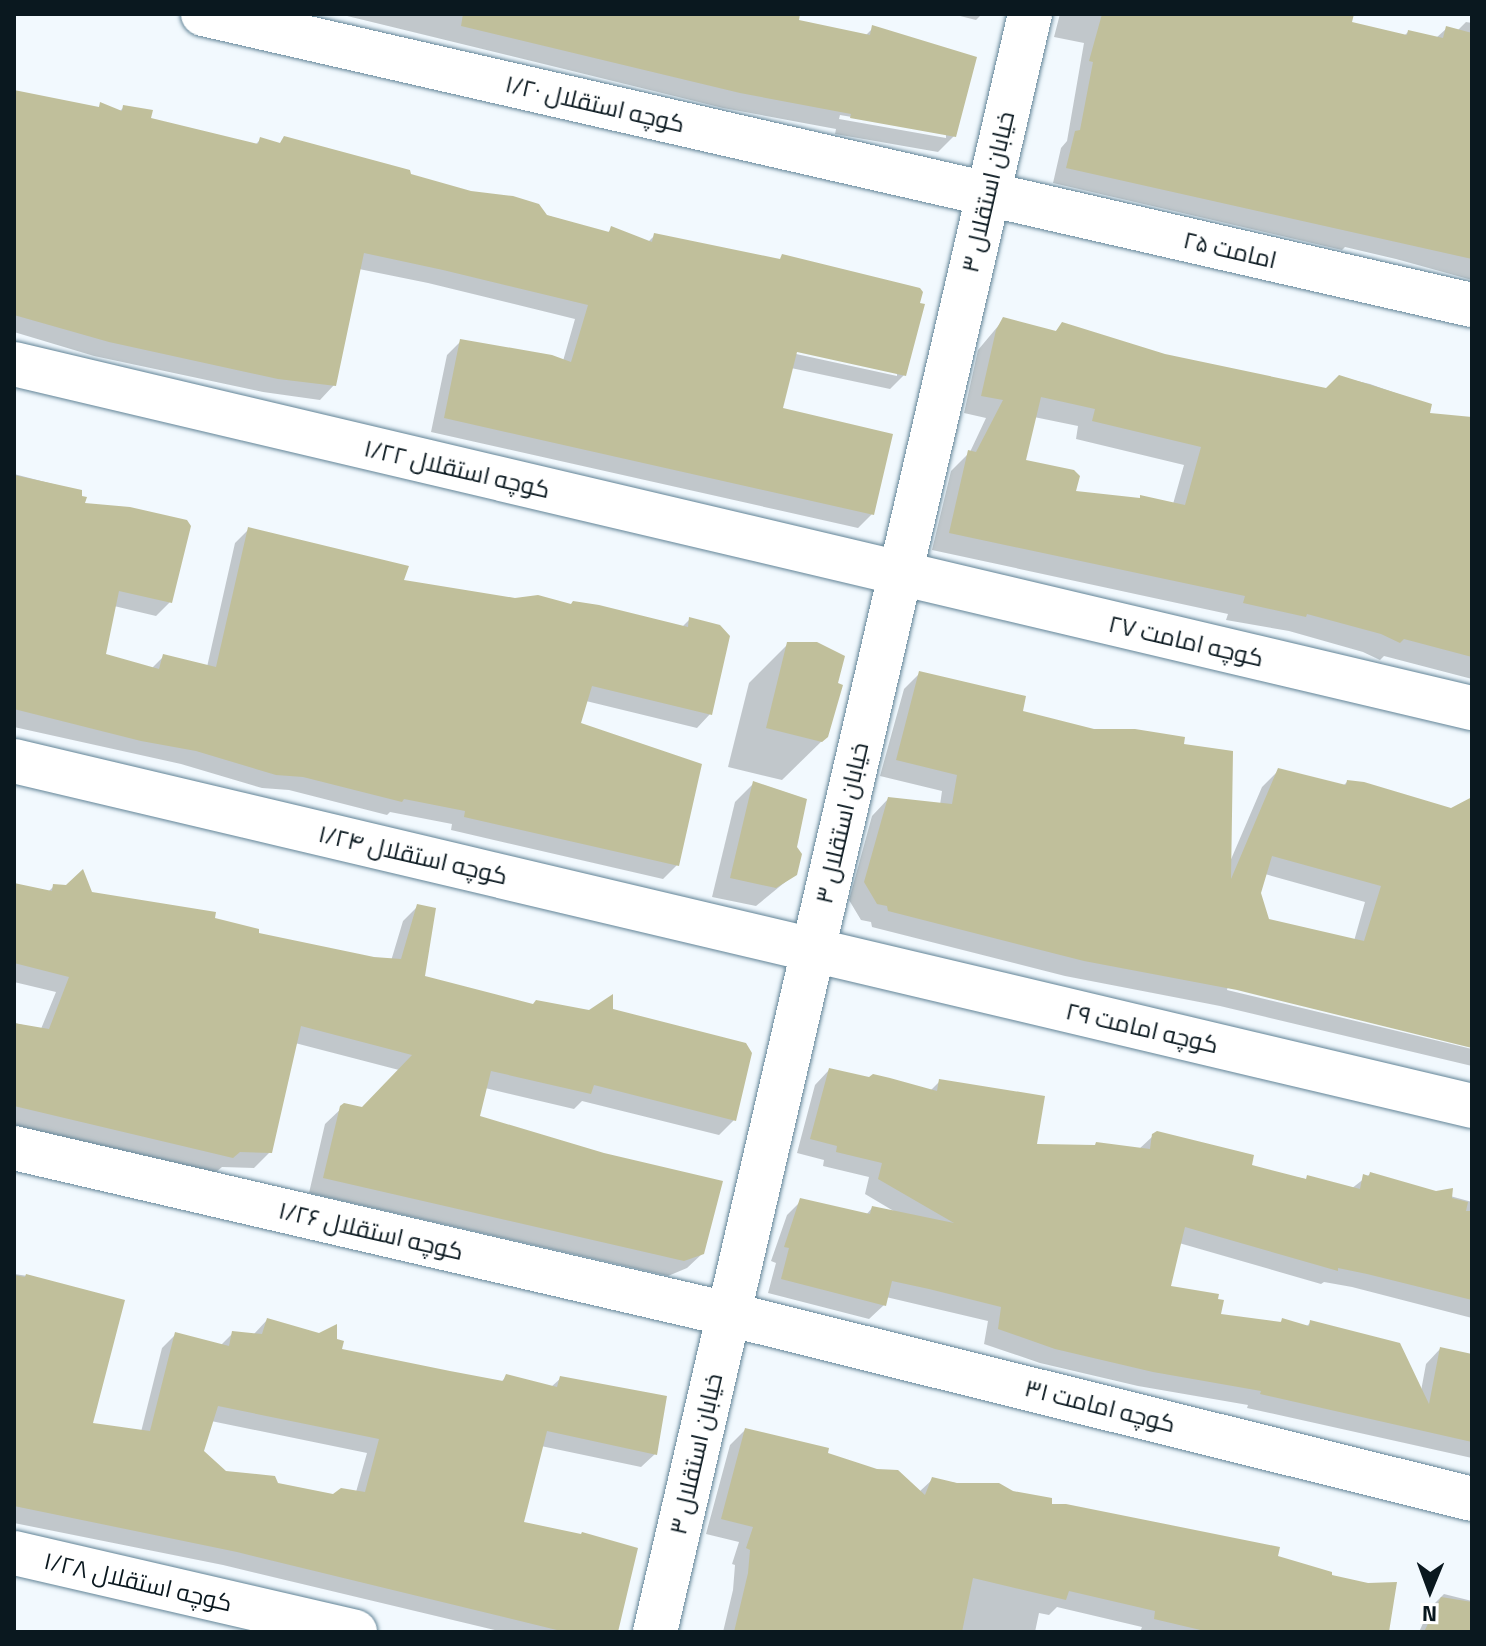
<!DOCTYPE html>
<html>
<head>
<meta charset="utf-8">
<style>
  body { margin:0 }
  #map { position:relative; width:1486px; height:1646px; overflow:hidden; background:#f2f9fe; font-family:"Titillium Web",Cairo,sans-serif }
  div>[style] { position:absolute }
  .shadow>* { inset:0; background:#0003 }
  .building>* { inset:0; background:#c0bf9b }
  .roads { filter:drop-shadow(0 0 2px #618396) drop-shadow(0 0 2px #618396) }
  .minor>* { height:44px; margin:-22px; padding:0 22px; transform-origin:22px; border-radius:22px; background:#fff }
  span { translate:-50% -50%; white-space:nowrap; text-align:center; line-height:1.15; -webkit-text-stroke:7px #fff; paint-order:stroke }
  .street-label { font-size:24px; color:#0a181f }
  .frame { position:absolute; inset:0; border:16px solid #0a181f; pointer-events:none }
  .north { position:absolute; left:1390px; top:1550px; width:80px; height:80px; -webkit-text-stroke:6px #fff; paint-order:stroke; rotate:181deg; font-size:22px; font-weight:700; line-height:32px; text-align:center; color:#0a181f }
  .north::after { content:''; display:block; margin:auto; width:28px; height:36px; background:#0a181f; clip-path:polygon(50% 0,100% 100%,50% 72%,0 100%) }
</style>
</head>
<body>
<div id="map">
  <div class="shadow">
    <i style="clip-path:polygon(evenodd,339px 14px,798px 14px,797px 22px,865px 36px,872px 29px,954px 136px,938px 152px,835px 134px,836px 129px,723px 108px,339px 14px,840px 115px,946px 133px,946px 138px,839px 119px,840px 115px)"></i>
    <i style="clip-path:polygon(952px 14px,982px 14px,976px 20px)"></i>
    <i style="clip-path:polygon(1060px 14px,1352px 14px,1350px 23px,1404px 36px,1408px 32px,1436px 38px,1446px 29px,1457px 31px,1466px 22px,1472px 23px,1472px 280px,1396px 259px,1345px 247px,1342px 250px,1053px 183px,1061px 148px,1067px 141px,1084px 43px,1054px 37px)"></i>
    <i style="clip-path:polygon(evenodd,14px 92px,97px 109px,101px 105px,119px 112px,124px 107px,149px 119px,255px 145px,260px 140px,409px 175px,607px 233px,612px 229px,648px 242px,655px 235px,904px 375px,890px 389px,791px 368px,781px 409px,872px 514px,858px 528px,431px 432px,447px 355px,461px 341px,563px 361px,575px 319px,428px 283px,359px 269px,334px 385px,320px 400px,263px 392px,94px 356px,14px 332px,14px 92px,788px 348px,897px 372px,897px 376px,787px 352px,788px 348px)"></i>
    <i style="clip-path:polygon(evenodd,1004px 319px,1054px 333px,1063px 324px,1164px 356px,1327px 390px,1340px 377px,1370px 384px,1429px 405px,1428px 415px,1472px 425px,1472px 679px,1384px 656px,1380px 660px,1363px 652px,1289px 631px,1226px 620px,1228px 614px,932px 550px,951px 471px,970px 452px,986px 418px,964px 413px,978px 350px,1004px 319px,1034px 417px,1078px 426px,1076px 439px,1184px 465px,1173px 504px,1074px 492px,1023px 461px,1034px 417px)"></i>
    <i style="clip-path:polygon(14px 474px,80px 491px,83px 504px,170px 602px,156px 616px,114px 606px,103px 655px,151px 669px,164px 656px,207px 667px,235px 543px,249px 529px,402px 581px,682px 627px,690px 619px,710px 714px,697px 728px,586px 701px,579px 724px,677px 865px,663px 879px,451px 830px,452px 824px,390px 812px,387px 815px,289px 790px,262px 788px,181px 764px,14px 727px)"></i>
    <i style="clip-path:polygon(788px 644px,836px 685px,827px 736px,782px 780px,728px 767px,749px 683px)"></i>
    <i style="clip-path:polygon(evenodd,920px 673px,1021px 712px,1094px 731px,1182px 746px,1229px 864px,1262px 787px,1279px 770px,1343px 786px,1347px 782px,1451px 810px,1472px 810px,1472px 1045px,1228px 986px,1227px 990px,1472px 1049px,1472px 1066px,1220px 1006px,1065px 976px,872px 927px,871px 922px,861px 920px,849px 900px,872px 816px,888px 799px,940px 805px,942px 791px,880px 776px,904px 689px,920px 673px,1265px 874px,1365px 902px,1354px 941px,1268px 921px,1259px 893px,1265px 874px)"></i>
    <i style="clip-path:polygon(754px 783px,795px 848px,795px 874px,756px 906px,712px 897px,735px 802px)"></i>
    <i style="clip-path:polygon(14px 886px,48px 892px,54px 886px,213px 920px,257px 935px,391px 961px,403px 921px,418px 906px,423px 977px,532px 1006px,589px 1012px,611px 1010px,734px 1120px,719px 1135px,582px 1101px,574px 1109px,485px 1088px,477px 1118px,703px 1253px,687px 1268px,668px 1276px,309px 1193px,325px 1124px,345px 1105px,362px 1109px,399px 1070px,295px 1043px,270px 1152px,254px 1168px,222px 1167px,216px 1172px,14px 1125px,14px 1023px,41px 1029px,56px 992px,14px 982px)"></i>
    <i style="clip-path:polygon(829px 1070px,930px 1091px,940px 1081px,1035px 1146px,1138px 1150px,1153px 1136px,1250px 1167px,1351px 1189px,1370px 1174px,1472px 1202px,1472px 1318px,1352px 1287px,1324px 1282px,1321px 1284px,1179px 1243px,1168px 1287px,1219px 1316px,1279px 1323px,1283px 1320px,1306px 1327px,1310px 1323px,1421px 1391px,1426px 1364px,1440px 1349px,1472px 1356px,1472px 1458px,1247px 1408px,1248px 1405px,1138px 1386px,1040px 1363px,984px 1344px,988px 1321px,886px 1297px,884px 1305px,869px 1319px,768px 1293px,776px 1263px,771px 1261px,787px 1215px,801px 1201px,866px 1215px,872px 1208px,897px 1213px,865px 1194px,869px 1177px,823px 1166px,824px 1160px,797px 1153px,815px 1085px)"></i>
    <i style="clip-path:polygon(evenodd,14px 1274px,28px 1276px,91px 1425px,141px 1432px,162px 1348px,176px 1334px,220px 1346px,233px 1333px,254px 1334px,267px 1320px,335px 1341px,339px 1351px,500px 1383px,507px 1376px,551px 1387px,561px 1378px,655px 1454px,641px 1467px,541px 1446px,521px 1524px,612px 1632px,503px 1632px,223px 1565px,14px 1523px,14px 1274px,211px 1421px,367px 1453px,356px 1492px,334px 1496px,225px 1473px,202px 1452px,211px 1421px)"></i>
    <i style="clip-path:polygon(745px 1430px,826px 1455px,919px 1492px,933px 1479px,1012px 1493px,1050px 1506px,1276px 1558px,1387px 1632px,1140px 1632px,1142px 1627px,1057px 1607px,1049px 1615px,1039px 1613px,1035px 1632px,723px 1632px,733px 1590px,735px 1565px,732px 1564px,739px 1542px,706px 1534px,730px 1445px)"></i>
    <i style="clip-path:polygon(1444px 1594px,1472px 1601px,1472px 1632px,1419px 1632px,1430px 1608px)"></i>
  </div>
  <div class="building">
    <i style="clip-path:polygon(463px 14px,800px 14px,799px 20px,870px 35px,872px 25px,977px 57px,956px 137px,850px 118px,851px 114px,740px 93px,461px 26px)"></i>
    <i style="clip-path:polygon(1102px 14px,1354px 14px,1352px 22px,1407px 35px,1408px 30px,1443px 38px,1446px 26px,1472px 33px,1472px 259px,1066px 168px,1075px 131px,1080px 130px,1093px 62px,1089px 61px)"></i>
    <i style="clip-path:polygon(14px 90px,99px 107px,100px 102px,122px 111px,123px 105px,153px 110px,151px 118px,258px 144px,260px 137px,280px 143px,284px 136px,410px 170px,411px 174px,471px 191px,513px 196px,539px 204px,547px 215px,609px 232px,611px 226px,652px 242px,654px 233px,780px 259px,782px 254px,920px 288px,923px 292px,920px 303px,925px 304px,906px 376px,797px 352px,783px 408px,893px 434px,874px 515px,444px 418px,460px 339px,552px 355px,571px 362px,588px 305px,443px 270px,364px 253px,336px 386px,278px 379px,109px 342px,14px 315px)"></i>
    <i style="clip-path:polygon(evenodd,1003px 317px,1056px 331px,1062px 322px,1165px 354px,1326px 388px,1339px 375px,1432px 404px,1430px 413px,1472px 417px,1472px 657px,1404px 639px,1400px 643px,1381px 634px,1307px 614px,1306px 617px,1243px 603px,1245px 596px,949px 533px,968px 450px,976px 452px,1003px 400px,981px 396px,996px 330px,1003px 317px,1041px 397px,1095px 409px,1092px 421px,1201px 447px,1185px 505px,1140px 495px,1140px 498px,1076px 491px,1080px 476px,1074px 470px,1026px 460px,1041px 397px)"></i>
    <i style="clip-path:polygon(14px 475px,82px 490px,82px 496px,87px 497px,85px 503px,130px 507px,187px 520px,191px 526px,172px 603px,119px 591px,106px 654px,159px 669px,163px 654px,216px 667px,248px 527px,409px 566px,404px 580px,515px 598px,538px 595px,571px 604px,573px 601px,599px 605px,688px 627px,689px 617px,720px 625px,730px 636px,712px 715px,592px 686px,581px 723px,702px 764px,679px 866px,464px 817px,465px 811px,404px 799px,402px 802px,303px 777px,276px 775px,196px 751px,141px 741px,14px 709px)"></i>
    <i style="clip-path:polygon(787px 642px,817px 642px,845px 656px,838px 683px,843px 685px,828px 737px,822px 742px,766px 728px)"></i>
    <i style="clip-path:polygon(evenodd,919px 671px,1026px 696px,1023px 711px,1094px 729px,1135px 729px,1185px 737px,1184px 744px,1233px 751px,1231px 879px,1278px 768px,1346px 785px,1347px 780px,1364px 782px,1451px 808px,1472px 797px,1472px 1048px,1237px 990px,1084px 961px,888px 911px,887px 906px,877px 904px,864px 882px,888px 797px,952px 804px,957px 775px,896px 760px,919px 671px,1272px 856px,1381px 886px,1364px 941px,1269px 919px,1261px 893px,1272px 856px)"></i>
    <i style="clip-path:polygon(753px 781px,807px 799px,797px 847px,802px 854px,797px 875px,776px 888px,730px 878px)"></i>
    <i style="clip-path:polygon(83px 869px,92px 892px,216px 912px,215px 918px,259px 929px,259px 933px,374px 957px,401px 959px,417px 904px,436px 908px,425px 976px,533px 1004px,536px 1000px,589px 1010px,613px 994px,613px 1009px,746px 1043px,752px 1053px,736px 1121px,594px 1085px,591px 1094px,491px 1071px,480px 1116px,604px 1153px,723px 1181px,704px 1254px,684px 1261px,323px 1178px,340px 1106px,344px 1103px,362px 1107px,412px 1055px,301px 1026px,272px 1153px,240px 1152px,233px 1158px,14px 1106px,14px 1023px,49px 1029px,69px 977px,14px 963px,14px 883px,52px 891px,53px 884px,66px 885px)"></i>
    <i style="clip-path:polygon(829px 1068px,869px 1077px,873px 1074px,890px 1078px,937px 1091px,939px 1079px,1045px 1096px,1037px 1144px,1095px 1145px,1096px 1142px,1150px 1149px,1152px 1134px,1157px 1131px,1254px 1155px,1252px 1165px,1306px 1179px,1307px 1175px,1360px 1189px,1363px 1174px,1369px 1176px,1370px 1172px,1436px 1191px,1453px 1188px,1452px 1198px,1468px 1202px,1466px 1211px,1472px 1211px,1472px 1300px,1367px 1274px,1338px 1268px,1338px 1271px,1185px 1227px,1171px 1286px,1219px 1294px,1218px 1299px,1224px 1300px,1221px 1314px,1281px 1322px,1282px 1318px,1309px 1326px,1310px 1320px,1400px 1343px,1429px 1404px,1440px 1347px,1472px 1354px,1472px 1442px,1260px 1394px,1261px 1391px,1153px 1372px,1055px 1349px,998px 1329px,1001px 1307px,929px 1289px,892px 1281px,886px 1306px,781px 1279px,789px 1248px,784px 1247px,800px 1198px,870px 1214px,872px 1206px,954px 1223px,878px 1179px,882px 1163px,836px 1152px,837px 1146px,810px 1139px)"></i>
    <i style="clip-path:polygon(evenodd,26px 1274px,125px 1300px,93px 1423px,150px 1431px,175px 1332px,229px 1346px,232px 1331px,262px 1334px,267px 1318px,319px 1333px,337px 1324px,337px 1339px,344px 1341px,342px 1349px,450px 1371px,503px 1381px,506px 1374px,557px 1387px,560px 1376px,667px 1396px,657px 1455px,547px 1431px,524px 1522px,581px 1534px,582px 1532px,638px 1548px,618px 1632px,565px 1632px,237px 1552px,14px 1506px,14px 1275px,25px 1277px,26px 1274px,218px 1406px,379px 1439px,365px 1492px,341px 1488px,333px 1494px,278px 1483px,275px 1476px,226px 1471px,204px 1451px,218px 1406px)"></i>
    <i style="clip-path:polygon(745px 1428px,829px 1448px,828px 1453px,877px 1469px,898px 1470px,925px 1495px,932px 1477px,957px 1483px,999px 1483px,1013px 1491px,1052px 1498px,1052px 1504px,1066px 1504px,1280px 1547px,1278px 1556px,1332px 1572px,1332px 1575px,1368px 1583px,1397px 1582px,1389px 1632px,1209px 1632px,1154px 1619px,1155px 1611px,1069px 1591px,1066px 1600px,973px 1578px,962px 1632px,734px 1632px,748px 1573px,750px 1550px,746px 1548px,753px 1527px,721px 1519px)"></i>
    <i style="clip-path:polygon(1441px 1597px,1472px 1602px,1472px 1632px,1424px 1632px)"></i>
  </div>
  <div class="roads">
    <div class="minor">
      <i style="left:203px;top:14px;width:1302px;rotate:12.92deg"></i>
      <i style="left:14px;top:364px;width:1498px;rotate:13.28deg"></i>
      <i style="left:14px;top:761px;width:1498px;rotate:13.31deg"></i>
      <i style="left:14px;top:1148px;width:733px;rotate:13.09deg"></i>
      <i style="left:728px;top:1314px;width:767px;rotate:13.96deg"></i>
      <i style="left:14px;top:1553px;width:350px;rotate:13deg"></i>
      <i style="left:655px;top:1632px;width:1661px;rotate:-76.95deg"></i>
    </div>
  </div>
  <div class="street-label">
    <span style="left:595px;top:104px;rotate:13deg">کوچه استقلال ۱/۲۰</span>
    <span style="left:988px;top:192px;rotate:-77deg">خیابان استقلال ۳</span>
    <span style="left:1230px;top:250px;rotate:13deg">امامت ۲۵</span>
    <span style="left:457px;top:469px;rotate:13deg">کوچه استقلال ۱/۲۲</span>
    <span style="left:1186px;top:641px;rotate:13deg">کوچه امامت ۲۷</span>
    <span style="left:842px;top:823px;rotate:-77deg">خیابان استقلال ۳</span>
    <span style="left:413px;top:855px;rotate:13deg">کوچه استقلال ۱/۲۴</span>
    <span style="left:1142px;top:1028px;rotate:13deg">کوچه امامت ۲۹</span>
    <span style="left:371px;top:1231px;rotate:13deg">کوچه استقلال ۱/۲۶</span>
    <span style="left:1100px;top:1406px;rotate:14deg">کوچه امامت ۳۱</span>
    <span style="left:696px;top:1454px;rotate:-77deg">خیابان استقلال ۳</span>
    <span style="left:138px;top:1582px;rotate:13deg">کوچه استقلال ۱/۲۸</span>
  </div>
  <div class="frame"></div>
  <div class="north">N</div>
</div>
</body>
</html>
